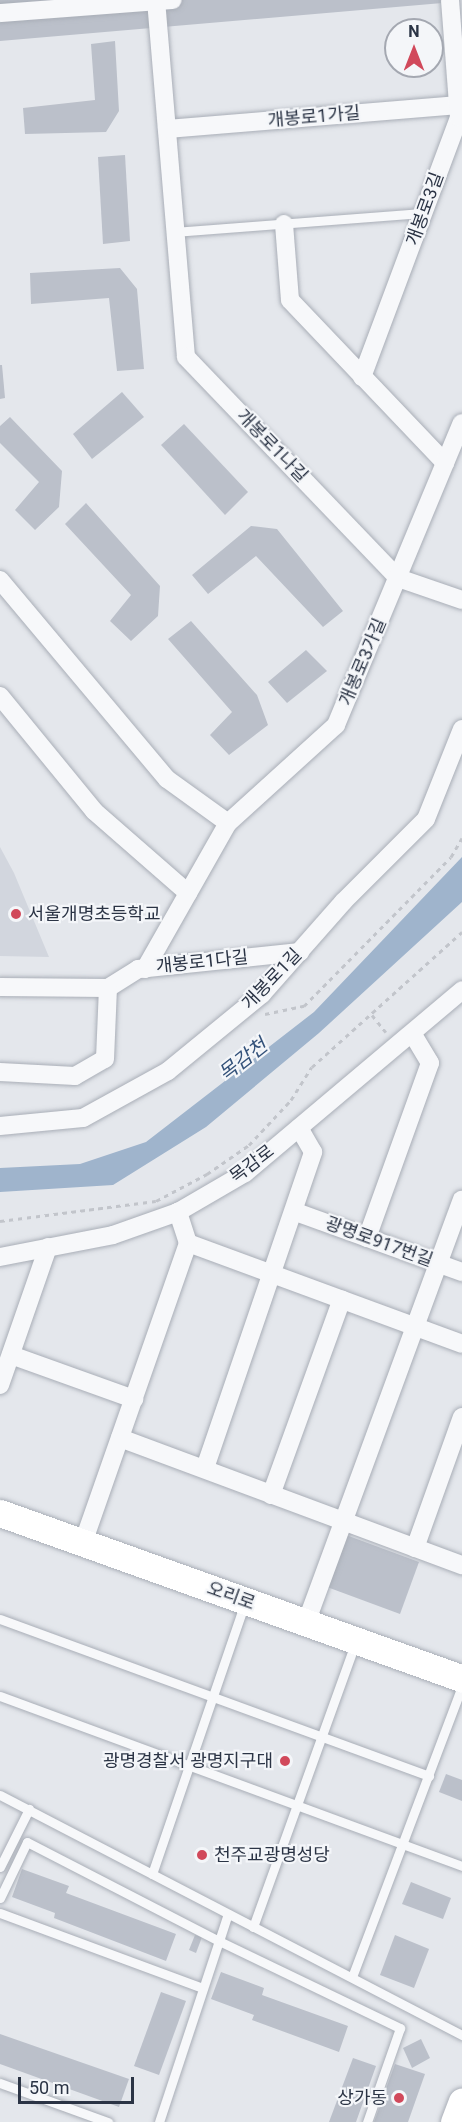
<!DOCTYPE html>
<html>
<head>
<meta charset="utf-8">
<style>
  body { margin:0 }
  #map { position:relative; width:462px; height:2122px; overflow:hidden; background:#e4e7ec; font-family:Roboto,"Noto Sans KR",sans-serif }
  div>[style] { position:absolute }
  .built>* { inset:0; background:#d2d6de }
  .water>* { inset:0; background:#9fb4cc }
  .building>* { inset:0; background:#bbc0ca }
  .path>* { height:3px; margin-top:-1.5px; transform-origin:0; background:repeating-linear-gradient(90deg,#c2c5cb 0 4.5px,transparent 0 9px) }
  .roads { filter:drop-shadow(0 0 2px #a9aeb7) drop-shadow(0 0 2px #a9aeb7) }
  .service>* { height:9px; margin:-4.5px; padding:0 4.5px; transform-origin:4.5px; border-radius:4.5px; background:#f7f8fa }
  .minor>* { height:18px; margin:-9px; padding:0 9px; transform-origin:9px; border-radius:9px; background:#f7f8fa }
  .secondary>* { height:27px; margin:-13.5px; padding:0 13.5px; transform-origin:13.5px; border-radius:13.5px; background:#fff }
  .dots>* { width:16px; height:16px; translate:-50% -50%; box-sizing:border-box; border:3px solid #f4f6f9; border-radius:50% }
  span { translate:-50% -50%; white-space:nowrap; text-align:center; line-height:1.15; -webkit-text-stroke:4.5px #f4f6f9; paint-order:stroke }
  .street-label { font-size:18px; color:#2b3445 }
  .poi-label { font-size:18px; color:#2b3445 }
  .left { translate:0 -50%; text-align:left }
  .right { translate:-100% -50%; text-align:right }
  .water-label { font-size:20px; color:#34527a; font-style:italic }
  .north { position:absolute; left:384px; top:18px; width:60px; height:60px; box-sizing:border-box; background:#f4f6f9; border:2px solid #a4a8b1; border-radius:50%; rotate:0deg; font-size:16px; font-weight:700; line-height:24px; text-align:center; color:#2b3445 }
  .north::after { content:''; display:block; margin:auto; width:21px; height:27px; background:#d1495b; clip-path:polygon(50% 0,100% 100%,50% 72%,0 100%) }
  .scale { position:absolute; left:18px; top:2077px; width:116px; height:27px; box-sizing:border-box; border:3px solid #2b3445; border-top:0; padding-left:8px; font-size:18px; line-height:21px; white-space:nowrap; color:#2b3445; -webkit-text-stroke:4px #f4f6f9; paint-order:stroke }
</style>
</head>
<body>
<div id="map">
  <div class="built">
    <i style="clip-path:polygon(0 847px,14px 873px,49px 957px,0 956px)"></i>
  </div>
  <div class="water">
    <i style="clip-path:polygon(462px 857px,462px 902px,319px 1033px,206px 1127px,113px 1185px,0 1192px,0 1168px,80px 1164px,146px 1142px,314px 1012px)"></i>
  </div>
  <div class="building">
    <i style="clip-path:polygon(0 0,454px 0,454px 2px,0 41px)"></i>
    <i style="clip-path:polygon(115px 41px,119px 111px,106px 132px,25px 134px,23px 108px,95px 100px,91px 44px)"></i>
    <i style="clip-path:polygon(125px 155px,130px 241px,103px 244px,98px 157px)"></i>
    <i style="clip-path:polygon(120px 268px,137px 289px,144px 369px,117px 371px,109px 298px,31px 304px,30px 273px)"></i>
    <i style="clip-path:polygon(0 365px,2px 365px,5px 398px,0 399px)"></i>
    <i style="clip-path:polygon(122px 392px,144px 417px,92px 459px,73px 434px)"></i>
    <i style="clip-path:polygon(10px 417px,62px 471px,59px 507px,35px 530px,15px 510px,39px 482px,0 443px,0 426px)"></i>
    <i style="clip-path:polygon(184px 424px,248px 492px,225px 515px,161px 445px)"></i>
    <i style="clip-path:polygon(86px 503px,160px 586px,158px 616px,131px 641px,110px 621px,131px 595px,65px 524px)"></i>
    <i style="clip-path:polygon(251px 526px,277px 529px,343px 611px,323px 627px,256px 556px,208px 594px,192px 575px)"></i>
    <i style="clip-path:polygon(191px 621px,257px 695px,268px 725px,229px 755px,210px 735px,232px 712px,168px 639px)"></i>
    <i style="clip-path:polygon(306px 650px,327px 671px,287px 703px,268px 682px)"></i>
    <i style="clip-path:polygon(346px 1535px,419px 1562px,400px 1614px,327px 1587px)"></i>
    <i style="clip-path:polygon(446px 1774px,462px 1780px,462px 1801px,439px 1792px)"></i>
    <i style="clip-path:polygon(22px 1869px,69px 1886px,66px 1893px,176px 1934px,166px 1961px,54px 1918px,55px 1913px,12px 1897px)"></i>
    <i style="clip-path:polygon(411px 1882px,451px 1898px,443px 1919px,402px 1904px)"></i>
    <i style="clip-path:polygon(195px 1935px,202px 1937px,196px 1953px,189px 1950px)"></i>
    <i style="clip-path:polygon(395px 1935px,429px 1949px,414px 1988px,380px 1975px)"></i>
    <i style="clip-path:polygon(221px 1972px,264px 1988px,262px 1995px,348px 2026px,339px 2052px,252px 2020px,254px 2015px,211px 1999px)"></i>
    <i style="clip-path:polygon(161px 1992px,186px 2001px,159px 2075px,134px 2066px)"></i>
    <i style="clip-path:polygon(0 2034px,129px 2079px,119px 2107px,0 2064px)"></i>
    <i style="clip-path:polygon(421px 2039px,430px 2058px,412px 2068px,403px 2048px)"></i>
    <i style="clip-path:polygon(353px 2058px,376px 2066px,356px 2122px,329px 2122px)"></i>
    <i style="clip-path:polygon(395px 2064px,425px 2074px,408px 2122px,374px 2122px)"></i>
  </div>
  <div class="path">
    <i style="left:265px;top:1014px;width:40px;rotate:-12deg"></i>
    <i style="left:304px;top:1006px;width:209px;rotate:-45.4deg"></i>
    <i style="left:451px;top:857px;width:22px;rotate:-60deg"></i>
    <i style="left:372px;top:1015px;width:22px;rotate:51deg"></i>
    <i style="left:0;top:1221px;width:157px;rotate:-7.3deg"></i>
    <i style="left:156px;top:1201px;width:58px;rotate:-27.9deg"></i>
    <i style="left:207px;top:1174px;width:51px;rotate:-34.6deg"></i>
    <i style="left:249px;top:1145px;width:62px;rotate:-47deg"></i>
    <i style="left:291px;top:1100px;width:39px;rotate:-58deg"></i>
    <i style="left:312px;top:1067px;width:202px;rotate:-42deg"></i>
  </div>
  <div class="roads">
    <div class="service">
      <i style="left:175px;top:232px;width:250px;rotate:-4.4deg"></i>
      <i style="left:0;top:1619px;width:457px;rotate:20.1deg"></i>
      <i style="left:0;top:1696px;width:492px;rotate:20.2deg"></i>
      <i style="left:0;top:1795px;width:521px;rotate:27.45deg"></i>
      <i style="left:0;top:1867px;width:65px;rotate:-63.4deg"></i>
      <i style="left:152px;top:1874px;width:287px;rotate:-71.1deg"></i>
      <i style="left:0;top:1898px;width:62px;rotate:-64.3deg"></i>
      <i style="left:27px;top:1842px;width:216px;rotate:27.3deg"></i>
      <i style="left:219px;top:1941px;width:28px;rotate:-72deg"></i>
      <i style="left:0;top:1913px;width:216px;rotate:20.3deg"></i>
      <i style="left:253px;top:1927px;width:302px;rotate:-70.2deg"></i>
      <i style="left:352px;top:1977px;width:311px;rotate:-69.3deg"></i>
      <i style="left:0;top:2083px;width:115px;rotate:19.9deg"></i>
      <i style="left:159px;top:2122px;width:191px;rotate:-71.7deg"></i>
      <i style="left:219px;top:1941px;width:201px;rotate:25.7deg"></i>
      <i style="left:400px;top:2028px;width:100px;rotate:109.3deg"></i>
    </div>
    <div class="minor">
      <i style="left:156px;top:0;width:358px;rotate:85.2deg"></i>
      <i style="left:186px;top:357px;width:306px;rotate:46.2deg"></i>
      <i style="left:398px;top:578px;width:68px;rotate:19deg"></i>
      <i style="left:0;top:13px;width:173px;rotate:-4.3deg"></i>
      <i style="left:167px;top:129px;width:296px;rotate:-4.7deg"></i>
      <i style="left:284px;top:224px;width:76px;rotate:85.5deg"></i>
      <i style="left:290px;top:300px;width:225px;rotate:46.4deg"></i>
      <i style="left:362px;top:377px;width:278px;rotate:-69.5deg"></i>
      <i style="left:459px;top:117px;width:117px;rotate:-94.4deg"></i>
      <i style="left:0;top:580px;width:260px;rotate:50deg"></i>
      <i style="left:167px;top:779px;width:75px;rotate:35.8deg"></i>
      <i style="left:228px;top:823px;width:146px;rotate:-42.2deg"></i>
      <i style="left:336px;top:725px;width:327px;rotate:-67.4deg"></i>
      <i style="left:0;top:696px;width:149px;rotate:50.7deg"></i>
      <i style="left:94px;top:811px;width:125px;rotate:41.1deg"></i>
      <i style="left:145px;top:969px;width:168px;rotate:-60.4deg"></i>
      <i style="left:0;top:987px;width:108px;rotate:0.5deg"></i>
      <i style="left:108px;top:988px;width:36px;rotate:-32deg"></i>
      <i style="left:138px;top:969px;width:163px;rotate:-6deg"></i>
      <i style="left:0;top:1072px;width:75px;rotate:3.1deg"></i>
      <i style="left:75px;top:1076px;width:34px;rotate:-30deg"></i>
      <i style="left:105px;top:1059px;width:71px;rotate:-87.6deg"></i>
      <i style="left:0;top:1126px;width:83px;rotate:-5.5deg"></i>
      <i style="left:83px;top:1118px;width:97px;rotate:-28.9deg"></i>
      <i style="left:168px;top:1071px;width:122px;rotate:-39.3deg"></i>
      <i style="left:262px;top:994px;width:123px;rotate:-48.6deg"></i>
      <i style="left:343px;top:902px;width:117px;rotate:-45deg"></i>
      <i style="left:426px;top:819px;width:97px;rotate:-68.2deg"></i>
      <i style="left:296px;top:1212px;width:177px;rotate:19.9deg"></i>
      <i style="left:367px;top:1238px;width:186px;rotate:-70.2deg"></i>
      <i style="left:430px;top:1063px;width:33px;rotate:-121deg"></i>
      <i style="left:188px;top:1243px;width:292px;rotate:20.2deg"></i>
      <i style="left:0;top:1257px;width:115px;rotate:-11deg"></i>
      <i style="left:113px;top:1235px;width:69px;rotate:-19.5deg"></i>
      <i style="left:178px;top:1212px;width:78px;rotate:-30.2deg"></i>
      <i style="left:245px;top:1173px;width:284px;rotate:-40.1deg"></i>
      <i style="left:11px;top:1355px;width:131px;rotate:19.7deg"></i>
      <i style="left:0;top:1385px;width:146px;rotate:-70.8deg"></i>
      <i style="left:120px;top:1438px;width:365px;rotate:20.4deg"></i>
      <i style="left:205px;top:1468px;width:334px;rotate:-71.1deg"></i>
      <i style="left:313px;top:1152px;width:28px;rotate:-120deg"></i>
      <i style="left:271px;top:1495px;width:208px;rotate:-70.1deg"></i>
      <i style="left:83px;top:1543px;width:318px;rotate:-70.7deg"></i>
      <i style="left:188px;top:1243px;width:33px;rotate:-108deg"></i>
      <i style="left:415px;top:1548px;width:139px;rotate:-70.3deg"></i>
      <i style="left:306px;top:1623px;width:451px;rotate:-69.8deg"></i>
    </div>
    <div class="secondary">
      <i style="left:0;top:1513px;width:491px;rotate:19.7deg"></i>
      <i style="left:454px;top:2122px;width:22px;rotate:-69deg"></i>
    </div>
  </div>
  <div class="dots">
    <i style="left:16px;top:914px;background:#d1495b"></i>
    <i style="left:285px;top:1761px;background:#d1495b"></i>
    <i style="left:202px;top:1855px;background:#d1495b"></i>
    <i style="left:399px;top:2098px;background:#d1495b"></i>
  </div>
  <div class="street-label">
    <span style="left:314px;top:117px;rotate:-5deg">개봉로1가길</span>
    <span style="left:425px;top:209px;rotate:-70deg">개봉로3길</span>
    <span style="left:272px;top:446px;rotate:46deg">개봉로1나길</span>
    <span style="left:363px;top:662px;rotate:-67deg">개봉로3가길</span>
    <span style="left:202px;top:962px;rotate:-6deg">개봉로1다길</span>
    <span style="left:272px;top:979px;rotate:-46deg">개봉로1길</span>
    <span style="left:252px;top:1164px;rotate:-37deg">목감로</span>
    <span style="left:379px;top:1242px;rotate:20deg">광명로917번길</span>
    <span style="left:231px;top:1596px;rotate:20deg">오리로</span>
  </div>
  <div class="poi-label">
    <span class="left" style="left:28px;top:914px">서울개명초등학교</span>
    <span class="right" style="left:273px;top:1761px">광명경찰서 광명지구대</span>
    <span class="left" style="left:214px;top:1855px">천주교광명성당</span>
    <span class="right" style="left:387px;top:2098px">상가동</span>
  </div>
  <div class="water-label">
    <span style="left:243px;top:1060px;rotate:-38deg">목감천</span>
  </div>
  <div class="north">N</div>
  <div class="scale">50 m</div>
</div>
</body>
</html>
